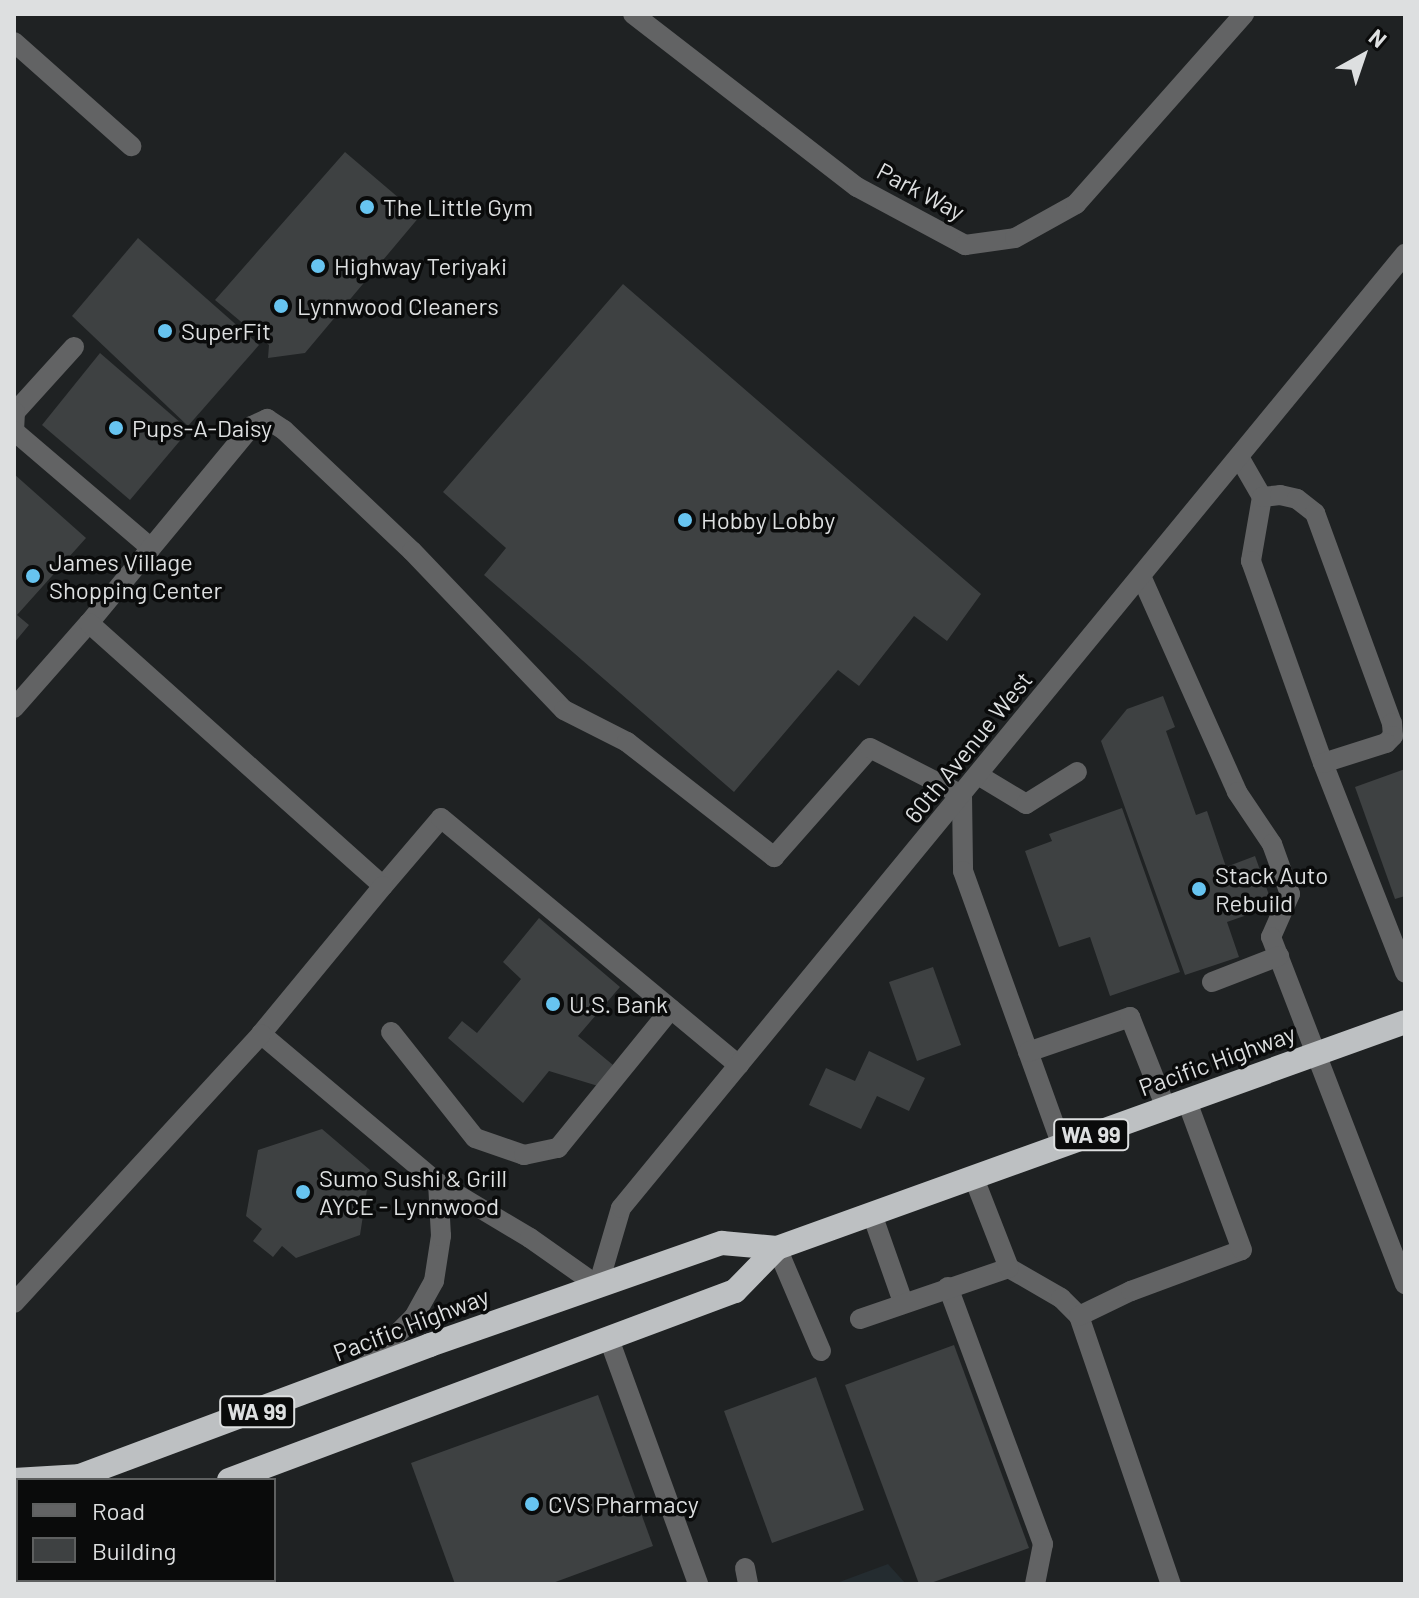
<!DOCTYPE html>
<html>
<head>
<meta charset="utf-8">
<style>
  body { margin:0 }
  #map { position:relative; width:1419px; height:1598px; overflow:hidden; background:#1f2223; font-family:Barlow,sans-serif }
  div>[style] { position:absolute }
  .built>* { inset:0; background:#242c30 }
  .building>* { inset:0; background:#3e4142 }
  .lane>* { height:20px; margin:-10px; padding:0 10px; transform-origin:10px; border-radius:10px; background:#626364 }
  .street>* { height:20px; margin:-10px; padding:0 10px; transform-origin:10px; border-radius:10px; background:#626364 }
  .highway>* { height:24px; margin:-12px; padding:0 12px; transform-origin:12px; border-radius:12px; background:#bdc0c2 }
  .dots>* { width:22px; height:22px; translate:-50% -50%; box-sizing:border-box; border:4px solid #0a0b0b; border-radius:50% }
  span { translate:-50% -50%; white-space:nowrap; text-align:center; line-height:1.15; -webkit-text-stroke:7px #0a0b0b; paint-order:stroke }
  .shield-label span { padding:2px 6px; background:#0a0b0b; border:2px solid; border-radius:6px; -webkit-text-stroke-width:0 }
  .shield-label { font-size:22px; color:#dddfe0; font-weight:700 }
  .street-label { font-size:24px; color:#dddfe0 }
  .poi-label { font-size:24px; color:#dddfe0 }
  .left { translate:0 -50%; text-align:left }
  .frame { position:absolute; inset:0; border:16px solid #dddfe0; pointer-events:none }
  .legend { position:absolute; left:16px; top:1478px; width:260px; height:104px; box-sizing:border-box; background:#0a0b0b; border:2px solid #5e6060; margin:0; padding:10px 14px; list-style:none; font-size:24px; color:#dddfe0 }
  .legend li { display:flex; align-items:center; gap:16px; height:40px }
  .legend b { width:40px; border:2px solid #5e6060 }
  .north { position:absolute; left:1323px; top:16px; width:80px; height:80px; -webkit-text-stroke:6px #0a0b0b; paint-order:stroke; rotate:40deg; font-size:22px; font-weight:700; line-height:32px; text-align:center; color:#dddfe0 }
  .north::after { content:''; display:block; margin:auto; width:28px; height:36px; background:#dddfe0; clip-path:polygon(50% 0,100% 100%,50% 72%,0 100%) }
</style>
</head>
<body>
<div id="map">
  <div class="built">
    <i style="clip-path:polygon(888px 1564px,906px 1584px,834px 1584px)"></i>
  </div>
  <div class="building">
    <i style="clip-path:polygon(345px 152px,420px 216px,305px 353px,268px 358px,269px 345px,215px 300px)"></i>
    <i style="clip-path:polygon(138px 238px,259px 345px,188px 426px,72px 316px)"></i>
    <i style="clip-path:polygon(623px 284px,981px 594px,947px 641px,914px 616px,859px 686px,838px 670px,734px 792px,484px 575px,506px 548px,443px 492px)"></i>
    <i style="clip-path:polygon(100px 353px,189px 430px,130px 500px,42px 425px)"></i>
    <i style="clip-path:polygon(14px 474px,86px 538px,17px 615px,29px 625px,14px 643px)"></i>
    <i style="clip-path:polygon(1163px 696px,1175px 727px,1166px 731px,1196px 815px,1207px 811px,1226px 867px,1255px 856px,1273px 906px,1227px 922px,1239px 957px,1185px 975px,1101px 741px,1127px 709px)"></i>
    <i style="clip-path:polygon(1405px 769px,1405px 896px,1395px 899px,1355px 787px)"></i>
    <i style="clip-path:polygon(1122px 808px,1180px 972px,1110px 996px,1090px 937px,1059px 947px,1025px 851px,1052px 841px,1049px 834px)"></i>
    <i style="clip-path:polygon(539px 918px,620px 987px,578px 1036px,613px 1065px,598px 1086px,549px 1071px,523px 1103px,448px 1038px,462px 1021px,477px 1033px,521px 979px,503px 962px)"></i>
    <i style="clip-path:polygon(933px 967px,961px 1045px,917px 1061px,889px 982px)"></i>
    <i style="clip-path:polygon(869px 1051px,925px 1078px,909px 1111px,877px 1096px,861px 1129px,809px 1105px,826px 1068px,855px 1081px)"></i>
    <i style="clip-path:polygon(322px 1129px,370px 1170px,360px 1235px,296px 1258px,282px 1246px,273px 1257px,253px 1241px,262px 1229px,246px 1216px,258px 1150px)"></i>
    <i style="clip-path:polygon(954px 1345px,1029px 1548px,928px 1584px,919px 1584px,845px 1385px)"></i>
    <i style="clip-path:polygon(816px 1377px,864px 1510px,772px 1543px,724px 1411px)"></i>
    <i style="clip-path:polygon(598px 1395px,653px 1546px,550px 1584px,455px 1584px,411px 1463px)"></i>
  </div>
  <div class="lane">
    <i style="left:74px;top:347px;width:88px;rotate:132.2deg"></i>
    <i style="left:15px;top:412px;width:19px;rotate:93deg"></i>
    <i style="left:14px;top:431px;width:180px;rotate:40.5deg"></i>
    <i style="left:1239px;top:457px;width:46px;rotate:60.1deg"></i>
    <i style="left:1262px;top:497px;width:65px;rotate:99.8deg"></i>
    <i style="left:1251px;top:561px;width:214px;rotate:70.4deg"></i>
    <i style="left:1323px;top:763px;width:225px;rotate:68.6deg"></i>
    <i style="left:1262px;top:497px;width:18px;rotate:-6deg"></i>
    <i style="left:1280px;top:495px;width:17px;rotate:13deg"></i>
    <i style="left:1297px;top:499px;width:23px;rotate:38deg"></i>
    <i style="left:1315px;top:513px;width:224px;rotate:69.9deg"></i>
    <i style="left:1392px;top:723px;width:13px;rotate:86deg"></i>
    <i style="left:1393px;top:736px;width:10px;rotate:135deg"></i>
    <i style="left:1386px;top:743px;width:66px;rotate:162.4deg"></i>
    <i style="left:1141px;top:576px;width:236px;rotate:66deg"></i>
    <i style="left:1237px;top:792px;width:63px;rotate:56.1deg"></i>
    <i style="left:1272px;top:844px;width:53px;rotate:70.2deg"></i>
    <i style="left:1290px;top:894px;width:47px;rotate:113.8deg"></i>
    <i style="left:1271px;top:937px;width:372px;rotate:68.9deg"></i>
    <i style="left:89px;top:623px;width:256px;rotate:-50.4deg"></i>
    <i style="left:252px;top:426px;width:17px;rotate:-25deg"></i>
    <i style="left:267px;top:419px;width:20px;rotate:33deg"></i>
    <i style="left:284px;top:430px;width:176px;rotate:43.4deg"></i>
    <i style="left:412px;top:551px;width:220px;rotate:46.3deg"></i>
    <i style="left:564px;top:710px;width:71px;rotate:26.9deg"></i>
    <i style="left:627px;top:742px;width:187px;rotate:38deg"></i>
    <i style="left:774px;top:857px;width:145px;rotate:-48.6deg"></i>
    <i style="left:870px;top:748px;width:103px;rotate:27.1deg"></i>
    <i style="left:962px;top:795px;width:76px;rotate:89.2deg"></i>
    <i style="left:963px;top:871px;width:292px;rotate:70.2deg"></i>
    <i style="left:14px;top:708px;width:113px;rotate:-48.6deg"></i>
    <i style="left:89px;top:623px;width:394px;rotate:41.8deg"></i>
    <i style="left:383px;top:886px;width:89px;rotate:-49.5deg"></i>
    <i style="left:441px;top:818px;width:387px;rotate:39.7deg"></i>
    <i style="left:978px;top:775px;width:56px;rotate:31.1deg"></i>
    <i style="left:1026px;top:804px;width:60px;rotate:-32.1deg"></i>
    <i style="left:383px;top:886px;width:192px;rotate:129.5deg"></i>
    <i style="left:261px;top:1034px;width:231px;rotate:40.1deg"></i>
    <i style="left:438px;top:1183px;width:107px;rotate:30.9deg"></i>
    <i style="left:530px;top:1238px;width:83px;rotate:35.2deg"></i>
    <i style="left:1212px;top:982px;width:72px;rotate:-21.2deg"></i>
    <i style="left:391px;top:1032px;width:135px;rotate:51.6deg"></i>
    <i style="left:475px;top:1138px;width:52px;rotate:19.1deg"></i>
    <i style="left:524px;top:1155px;width:35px;rotate:-12deg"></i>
    <i style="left:558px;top:1148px;width:179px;rotate:-50.9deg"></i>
    <i style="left:1028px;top:1052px;width:108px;rotate:-18.9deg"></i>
    <i style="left:1130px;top:1017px;width:98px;rotate:68.4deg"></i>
    <i style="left:872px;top:1214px;width:93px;rotate:70.6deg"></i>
    <i style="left:777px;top:1248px;width:112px;rotate:66.9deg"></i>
    <i style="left:1009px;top:1268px;width:60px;rotate:30deg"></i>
    <i style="left:1061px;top:1298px;width:25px;rotate:45deg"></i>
    <i style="left:1079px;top:1316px;width:283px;rotate:71.1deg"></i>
    <i style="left:948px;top:1287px;width:274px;rotate:69.7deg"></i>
    <i style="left:1043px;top:1544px;width:41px;rotate:101.3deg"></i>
    <i style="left:14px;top:1303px;width:365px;rotate:-47.4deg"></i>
    <i style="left:1079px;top:1316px;width:58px;rotate:-25.7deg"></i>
    <i style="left:1131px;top:1291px;width:118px;rotate:-20.3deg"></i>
    <i style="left:1242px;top:1250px;width:159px;rotate:-110.3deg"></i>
    <i style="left:860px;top:1319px;width:157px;rotate:-18.9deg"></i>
    <i style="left:1009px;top:1268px;width:97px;rotate:-111.3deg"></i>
    <i style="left:609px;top:1339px;width:261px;rotate:70deg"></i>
    <i style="left:363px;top:1368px;width:72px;rotate:-45deg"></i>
    <i style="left:414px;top:1317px;width:41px;rotate:-60.9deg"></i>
    <i style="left:434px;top:1281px;width:46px;rotate:-81.2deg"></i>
    <i style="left:441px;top:1236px;width:53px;rotate:-93.2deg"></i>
    <i style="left:745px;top:1568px;width:16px;rotate:79deg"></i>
  </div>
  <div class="street">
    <i style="left:633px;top:14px;width:283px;rotate:37.7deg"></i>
    <i style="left:857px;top:187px;width:123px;rotate:28.2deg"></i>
    <i style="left:965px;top:245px;width:50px;rotate:-8deg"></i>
    <i style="left:1015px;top:238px;width:70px;rotate:-29.1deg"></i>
    <i style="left:1076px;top:204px;width:254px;rotate:-48.5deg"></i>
    <i style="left:14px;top:42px;width:157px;rotate:41.6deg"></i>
    <i style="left:598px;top:1286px;width:81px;rotate:-73.6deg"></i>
    <i style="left:621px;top:1208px;width:1235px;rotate:-50.59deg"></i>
  </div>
  <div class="highway">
    <i style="left:14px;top:1480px;width:68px;rotate:-3.4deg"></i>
    <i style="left:69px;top:1480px;width:385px;rotate:-20.5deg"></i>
    <i style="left:430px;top:1345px;width:309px;rotate:-19.3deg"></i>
    <i style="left:722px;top:1243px;width:55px;rotate:5.2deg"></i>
    <i style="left:777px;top:1248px;width:667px;rotate:-19.79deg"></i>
    <i style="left:229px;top:1480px;width:540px;rotate:-20.48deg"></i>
    <i style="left:735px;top:1291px;width:60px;rotate:-45.7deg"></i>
    <i style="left:14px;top:1498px;width:4px;rotate:-14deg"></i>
    <i style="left:14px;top:1556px;width:4px;rotate:-14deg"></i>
    <i style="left:44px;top:1584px;width:5px;rotate:-53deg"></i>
  </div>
  <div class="dots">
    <i style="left:367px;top:207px;background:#67c4f0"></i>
    <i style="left:318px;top:266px;background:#67c4f0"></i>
    <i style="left:281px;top:306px;background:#67c4f0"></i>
    <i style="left:165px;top:331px;background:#67c4f0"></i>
    <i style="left:116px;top:428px;background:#67c4f0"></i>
    <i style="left:685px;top:520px;background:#67c4f0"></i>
    <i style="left:33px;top:576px;background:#67c4f0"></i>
    <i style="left:1199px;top:889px;background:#67c4f0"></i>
    <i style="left:553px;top:1004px;background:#67c4f0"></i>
    <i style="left:303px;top:1192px;background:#67c4f0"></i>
    <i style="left:532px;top:1504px;background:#67c4f0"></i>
  </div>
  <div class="shield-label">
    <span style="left:1091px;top:1135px">WA 99</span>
    <span style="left:257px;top:1412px">WA 99</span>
  </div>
  <div class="street-label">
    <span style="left:921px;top:191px;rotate:28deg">Park Way</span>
    <span style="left:968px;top:747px;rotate:-51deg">60th Avenue West</span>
    <span style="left:1217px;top:1060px;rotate:-20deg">Pacific Highway</span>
    <span style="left:411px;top:1324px;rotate:-21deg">Pacific Highway</span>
  </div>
  <div class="poi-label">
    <span class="left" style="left:383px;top:207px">The Little Gym</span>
    <span class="left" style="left:334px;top:266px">Highway Teriyaki</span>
    <span class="left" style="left:297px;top:306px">Lynnwood Cleaners</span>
    <span class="left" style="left:181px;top:331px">SuperFit</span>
    <span class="left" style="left:132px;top:428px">Pups-A-Daisy</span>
    <span class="left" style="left:701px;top:520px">Hobby Lobby</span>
    <span class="left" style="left:49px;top:576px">James Village<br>Shopping Center</span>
    <span class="left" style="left:1215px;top:889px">Stack Auto<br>Rebuild</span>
    <span class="left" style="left:569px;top:1004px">U.S. Bank</span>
    <span class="left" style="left:319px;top:1192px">Sumo Sushi &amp; Grill<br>AYCE - Lynnwood</span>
    <span class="left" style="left:548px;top:1504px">CVS Pharmacy</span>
  </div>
  <div class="frame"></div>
  <ul class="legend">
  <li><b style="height:10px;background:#626364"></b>Road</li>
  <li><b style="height:22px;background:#3e4142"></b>Building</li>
  </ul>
  <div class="north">N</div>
</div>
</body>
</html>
